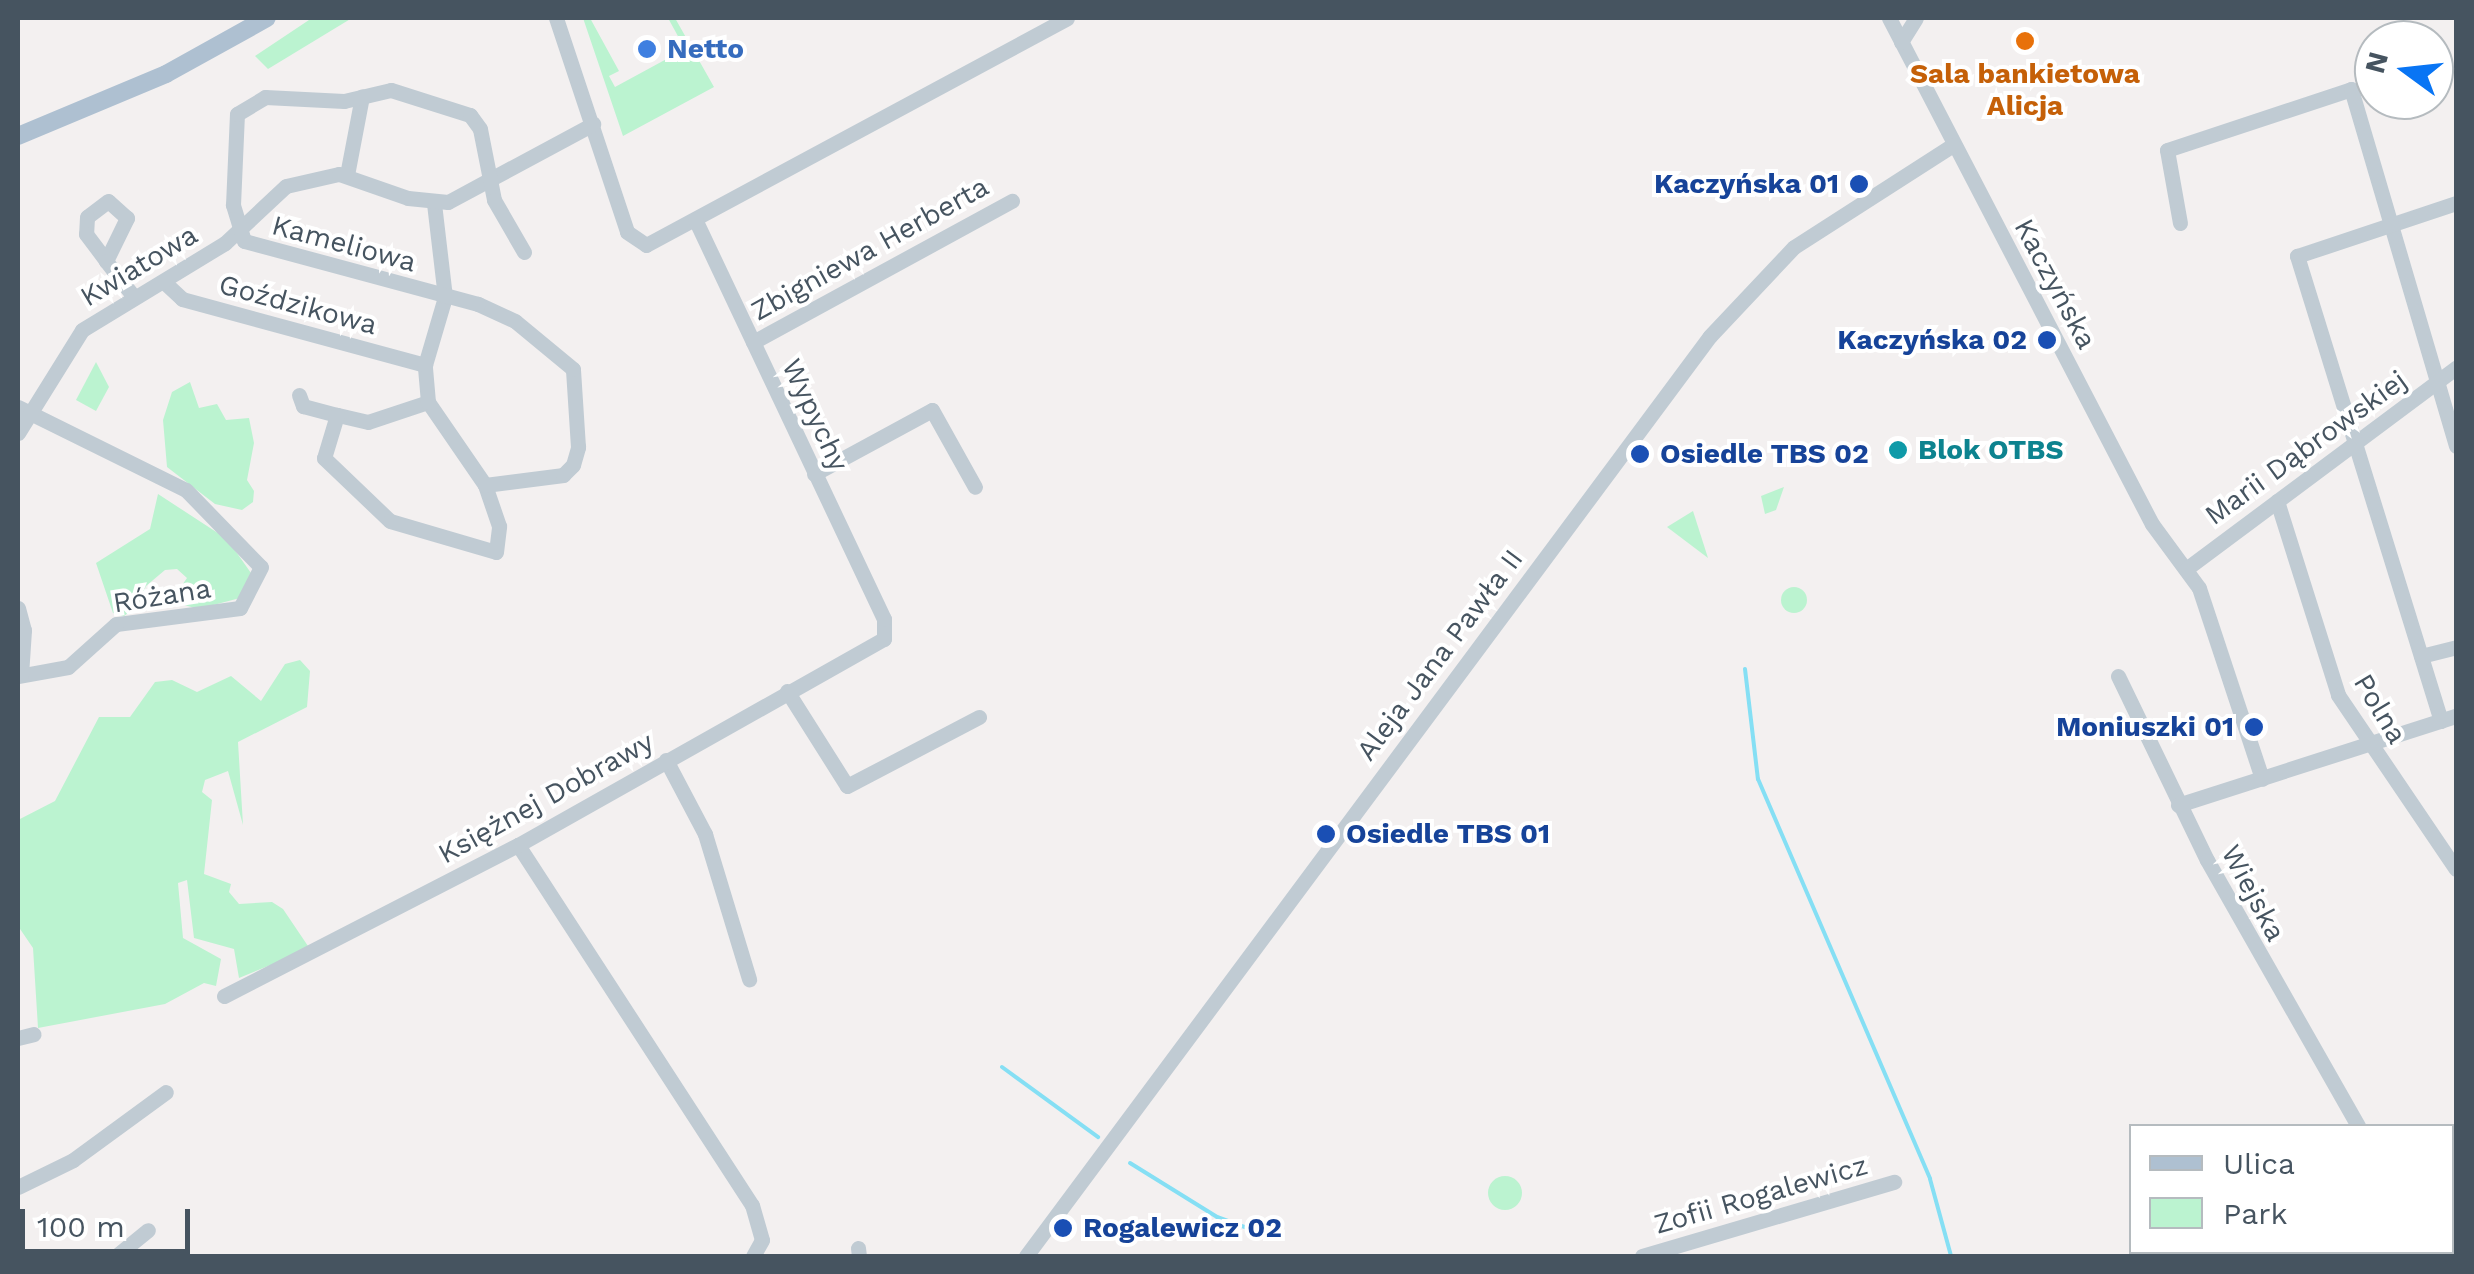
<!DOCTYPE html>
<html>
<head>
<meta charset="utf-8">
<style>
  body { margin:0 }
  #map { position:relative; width:2474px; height:1274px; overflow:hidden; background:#f3f0f0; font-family:"Work Sans",sans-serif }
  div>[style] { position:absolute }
  .green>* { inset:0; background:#bbf3d0 }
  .round { border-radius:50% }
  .stream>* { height:4px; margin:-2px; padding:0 2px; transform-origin:2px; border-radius:2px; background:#85dff4 }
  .minor>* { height:15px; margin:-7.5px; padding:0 7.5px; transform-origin:7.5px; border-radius:7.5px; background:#c0cbd3 }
  .major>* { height:18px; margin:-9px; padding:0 9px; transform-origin:9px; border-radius:9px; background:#aec0d1 }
  .dots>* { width:28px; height:28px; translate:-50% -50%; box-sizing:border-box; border:5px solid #fff; border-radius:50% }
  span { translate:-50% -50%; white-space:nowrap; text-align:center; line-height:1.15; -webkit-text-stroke:8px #fff; paint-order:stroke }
  .shop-label { font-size:28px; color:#366cbe; font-weight:700 }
  .left { translate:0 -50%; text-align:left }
  .food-label { font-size:28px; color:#c56008; font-weight:700 }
  .transit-label { font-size:28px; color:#164399; font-weight:700 }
  .right { translate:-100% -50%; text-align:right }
  .street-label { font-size:28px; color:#465460 }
  .culture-label { font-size:28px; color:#0d838f; font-weight:700 }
  .frame { position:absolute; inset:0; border:20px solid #465460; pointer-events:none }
  .legend { position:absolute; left:2129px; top:1124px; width:325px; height:130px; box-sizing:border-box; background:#fff; border:2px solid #b5bbbf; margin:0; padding:12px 18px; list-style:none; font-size:30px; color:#465460 }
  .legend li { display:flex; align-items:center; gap:20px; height:50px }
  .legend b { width:50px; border:2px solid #b5bbbf }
  .north { position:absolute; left:2354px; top:20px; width:100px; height:100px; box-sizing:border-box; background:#fff; border:2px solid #b5bbbf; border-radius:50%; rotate:285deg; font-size:28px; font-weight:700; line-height:40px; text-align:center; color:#465460 }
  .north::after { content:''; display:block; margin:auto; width:35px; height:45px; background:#0975f4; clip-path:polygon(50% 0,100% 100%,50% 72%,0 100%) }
  .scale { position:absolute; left:20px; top:1209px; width:170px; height:45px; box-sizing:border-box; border:5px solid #465460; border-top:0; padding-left:12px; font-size:30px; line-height:35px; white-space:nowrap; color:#465460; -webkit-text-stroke:8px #fff; paint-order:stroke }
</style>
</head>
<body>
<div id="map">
  <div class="green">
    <i style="clip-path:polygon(312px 18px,352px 18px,268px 69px,255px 56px)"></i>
    <i style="clip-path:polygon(583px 18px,590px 18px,619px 71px,609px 76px,615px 87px,685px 49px,668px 18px,675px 18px,714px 87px,623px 136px)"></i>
    <i style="clip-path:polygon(96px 362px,109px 387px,96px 411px,76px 400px)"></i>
    <i style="clip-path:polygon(190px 382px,199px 408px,217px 404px,226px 420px,249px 418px,254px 443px,247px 480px,254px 491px,253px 502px,242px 510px,215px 504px,167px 467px,163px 420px,172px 392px)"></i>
    <i style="clip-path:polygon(1784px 487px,1776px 510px,1765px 514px,1761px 496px)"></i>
    <i style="clip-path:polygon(158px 494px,227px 539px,251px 573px,240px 598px,198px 609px,181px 604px,178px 591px,187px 578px,177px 569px,165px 570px,146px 586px,137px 606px,124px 616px,113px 613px,96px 563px,150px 529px)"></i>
    <i style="clip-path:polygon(1693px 511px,1708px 558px,1667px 527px)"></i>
    <i class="round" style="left:1781px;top:587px;width:26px;height:26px"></i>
    <i style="clip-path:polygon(300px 660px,310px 671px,307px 707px,238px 742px,243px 825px,228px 771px,205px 780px,202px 792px,212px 800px,204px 874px,231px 884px,229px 892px,239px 904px,272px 902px,283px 909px,310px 949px,239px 978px,234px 949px,194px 938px,187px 880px,178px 883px,183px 938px,221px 959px,216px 986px,204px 983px,165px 1004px,38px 1028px,33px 948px,18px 926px,18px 820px,55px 801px,99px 717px,130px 717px,155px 682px,172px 680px,197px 692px,231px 676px,261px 701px,285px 664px)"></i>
    <i class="round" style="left:1488px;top:1176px;width:34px;height:34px"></i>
  </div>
  <div class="stream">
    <i style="left:1745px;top:669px;width:111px;rotate:83.3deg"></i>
    <i style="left:1758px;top:779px;width:435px;rotate:66.7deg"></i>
    <i style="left:1930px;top:1179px;width:80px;rotate:74.7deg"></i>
    <i style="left:1002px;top:1067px;width:119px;rotate:36.1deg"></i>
    <i style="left:1130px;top:1163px;width:102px;rotate:31.8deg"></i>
    <i style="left:1217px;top:1217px;width:37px;rotate:20deg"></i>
  </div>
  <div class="minor">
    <i style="left:556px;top:18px;width:225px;rotate:71.6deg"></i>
    <i style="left:627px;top:232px;width:23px;rotate:34deg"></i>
    <i style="left:646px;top:245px;width:478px;rotate:-28.3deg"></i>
    <i style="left:1889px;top:18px;width:570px;rotate:62.54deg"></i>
    <i style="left:2152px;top:524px;width:79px;rotate:53.7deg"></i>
    <i style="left:2199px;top:588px;width:201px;rotate:71.7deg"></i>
    <i style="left:1901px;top:42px;width:28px;rotate:-58deg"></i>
    <i style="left:347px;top:175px;width:80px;rotate:-79.2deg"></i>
    <i style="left:2180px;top:223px;width:74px;rotate:-100.1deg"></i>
    <i style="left:2167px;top:150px;width:194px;rotate:-18.3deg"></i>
    <i style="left:2351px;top:89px;width:372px;rotate:73.6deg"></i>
    <i style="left:106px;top:261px;width:48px;rotate:-64deg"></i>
    <i style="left:127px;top:218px;width:25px;rotate:-138deg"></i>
    <i style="left:108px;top:201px;width:26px;rotate:143deg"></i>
    <i style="left:87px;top:217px;width:17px;rotate:93deg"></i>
    <i style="left:86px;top:234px;width:34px;rotate:53deg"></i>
    <i style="left:106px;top:261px;width:46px;rotate:52.1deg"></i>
    <i style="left:164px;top:282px;width:25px;rotate:43deg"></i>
    <i style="left:182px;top:299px;width:252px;rotate:15.2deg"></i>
    <i style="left:753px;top:342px;width:295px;rotate:-28.6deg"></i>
    <i style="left:299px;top:395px;width:12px;rotate:70deg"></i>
    <i style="left:303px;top:406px;width:35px;rotate:15deg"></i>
    <i style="left:428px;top:402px;width:63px;rotate:161.6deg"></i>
    <i style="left:368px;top:422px;width:32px;rotate:-167deg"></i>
    <i style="left:337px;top:415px;width:45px;rotate:106.8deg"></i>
    <i style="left:324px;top:458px;width:91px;rotate:43.7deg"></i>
    <i style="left:390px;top:521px;width:110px;rotate:16.3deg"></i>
    <i style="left:496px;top:552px;width:26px;rotate:-83deg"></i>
    <i style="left:499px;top:526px;width:43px;rotate:-108.9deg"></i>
    <i style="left:485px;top:485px;width:101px;rotate:-124.5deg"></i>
    <i style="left:428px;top:402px;width:37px;rotate:-95deg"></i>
    <i style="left:425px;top:365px;width:71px;rotate:-73.6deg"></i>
    <i style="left:445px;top:297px;width:95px;rotate:-96.7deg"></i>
    <i style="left:18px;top:407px;width:187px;rotate:26.3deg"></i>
    <i style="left:186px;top:490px;width:107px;rotate:45.8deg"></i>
    <i style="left:261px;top:567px;width:46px;rotate:117.1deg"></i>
    <i style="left:240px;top:608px;width:125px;rotate:172.6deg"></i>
    <i style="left:116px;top:624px;width:64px;rotate:138.1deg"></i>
    <i style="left:68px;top:667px;width:51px;rotate:169.8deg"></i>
    <i style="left:18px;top:433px;width:121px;rotate:-58.1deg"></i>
    <i style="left:82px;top:330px;width:167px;rotate:-31.3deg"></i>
    <i style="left:225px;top:243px;width:83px;rotate:-43.1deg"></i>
    <i style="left:286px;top:186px;width:54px;rotate:-12.8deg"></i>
    <i style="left:339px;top:174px;width:73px;rotate:19.2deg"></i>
    <i style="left:408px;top:198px;width:40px;rotate:5.7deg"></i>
    <i style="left:448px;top:202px;width:165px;rotate:-28.3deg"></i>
    <i style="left:814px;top:474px;width:134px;rotate:-28.5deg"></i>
    <i style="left:932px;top:410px;width:88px;rotate:60.8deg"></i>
    <i style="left:485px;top:485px;width:79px;rotate:-7.3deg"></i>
    <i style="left:563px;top:475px;width:14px;rotate:-45deg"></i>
    <i style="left:573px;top:465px;width:19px;rotate:-74deg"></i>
    <i style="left:578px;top:447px;width:78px;rotate:-93.7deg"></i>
    <i style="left:573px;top:369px;width:75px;rotate:-140.4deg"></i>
    <i style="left:515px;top:321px;width:41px;rotate:-155.3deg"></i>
    <i style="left:478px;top:304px;width:242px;rotate:-164.9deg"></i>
    <i style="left:244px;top:241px;width:38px;rotate:-107deg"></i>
    <i style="left:233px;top:205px;width:91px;rotate:-87.5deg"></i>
    <i style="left:237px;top:114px;width:33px;rotate:-31deg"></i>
    <i style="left:265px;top:97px;width:79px;rotate:2.9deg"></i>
    <i style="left:344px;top:101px;width:48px;rotate:-13.2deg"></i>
    <i style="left:391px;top:90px;width:83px;rotate:17.6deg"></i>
    <i style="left:470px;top:115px;width:17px;rotate:54deg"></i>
    <i style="left:480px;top:129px;width:72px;rotate:78.8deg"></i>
    <i style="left:494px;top:200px;width:60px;rotate:60deg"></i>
    <i style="left:2277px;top:501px;width:203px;rotate:72.5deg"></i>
    <i style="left:2338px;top:695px;width:210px;rotate:55.9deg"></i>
    <i style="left:2186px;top:569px;width:337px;rotate:-36.7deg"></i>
    <i style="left:18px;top:608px;width:23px;rotate:75deg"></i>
    <i style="left:24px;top:630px;width:45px;rotate:93.8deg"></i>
    <i style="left:2421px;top:656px;width:36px;rotate:-14deg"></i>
    <i style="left:2118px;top:676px;width:204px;rotate:64.2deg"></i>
    <i style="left:2207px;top:860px;width:306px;rotate:60.4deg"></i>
    <i style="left:787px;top:691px;width:112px;rotate:57.7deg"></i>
    <i style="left:847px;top:786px;width:149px;rotate:-27.6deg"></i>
    <i style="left:2441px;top:721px;width:487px;rotate:-107.2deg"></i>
    <i style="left:2297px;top:256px;width:168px;rotate:-18.4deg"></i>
    <i style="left:666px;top:760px;width:84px;rotate:62.2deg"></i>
    <i style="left:705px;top:834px;width:152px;rotate:73.1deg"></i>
    <i style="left:2178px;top:805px;width:292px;rotate:-17.8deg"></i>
    <i style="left:518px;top:845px;width:429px;rotate:57deg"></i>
    <i style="left:752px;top:1205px;width:36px;rotate:74deg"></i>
    <i style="left:762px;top:1240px;width:18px;rotate:119deg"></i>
    <i style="left:224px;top:996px;width:331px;rotate:-27.2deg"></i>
    <i style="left:518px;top:845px;width:420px;rotate:-29.4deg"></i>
    <i style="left:884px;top:639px;width:20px;rotate:-90deg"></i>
    <i style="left:884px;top:619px;width:442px;rotate:-115.3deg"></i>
    <i style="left:18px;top:1038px;width:16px;rotate:-14deg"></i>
    <i style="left:18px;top:1187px;width:61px;rotate:-26.1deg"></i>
    <i style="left:73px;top:1160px;width:115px;rotate:-36.2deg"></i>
    <i style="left:858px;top:1248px;width:8px;rotate:83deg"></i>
    <i style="left:2408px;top:1252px;width:4px;rotate:63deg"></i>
    <i style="left:116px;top:1256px;width:41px;rotate:-39.1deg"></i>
    <i style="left:1026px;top:1256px;width:1146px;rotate:-53.37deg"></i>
    <i style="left:1710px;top:336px;width:122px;rotate:-46.7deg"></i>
    <i style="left:1794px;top:247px;width:189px;rotate:-32.7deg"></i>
    <i style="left:1642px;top:1256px;width:263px;rotate:-16.4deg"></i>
  </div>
  <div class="major">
    <i style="left:18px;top:136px;width:160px;rotate:-22.7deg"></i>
    <i style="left:166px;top:74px;width:115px;rotate:-29deg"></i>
  </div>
  <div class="dots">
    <i style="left:2025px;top:41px;background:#e8710a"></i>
    <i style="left:647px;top:49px;background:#3f7fe0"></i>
    <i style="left:1859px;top:184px;background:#1a4fb4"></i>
    <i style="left:2047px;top:340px;background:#1a4fb4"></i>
    <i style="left:1898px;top:450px;background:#0f9aa8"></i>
    <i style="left:1640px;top:454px;background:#1a4fb4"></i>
    <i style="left:2254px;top:727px;background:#1a4fb4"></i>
    <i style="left:1326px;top:834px;background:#1a4fb4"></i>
    <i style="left:1063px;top:1228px;background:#1a4fb4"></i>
  </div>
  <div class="shop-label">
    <span class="left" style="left:667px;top:49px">Netto</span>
  </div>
  <div class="food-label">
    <span style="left:2025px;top:90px">Sala bankietowa<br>Alicja</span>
  </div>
  <div class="transit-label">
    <span class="right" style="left:1839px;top:184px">Kaczyńska 01</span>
    <span class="right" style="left:2027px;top:340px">Kaczyńska 02</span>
    <span class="left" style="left:1660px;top:454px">Osiedle TBS 02</span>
    <span class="right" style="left:2234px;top:727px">Moniuszki 01</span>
    <span class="left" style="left:1346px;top:834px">Osiedle TBS 01</span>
    <span class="left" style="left:1083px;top:1228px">Rogalewicz 02</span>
  </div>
  <div class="street-label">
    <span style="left:344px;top:244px;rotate:15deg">Kameliowa</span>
    <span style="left:870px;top:249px;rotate:-29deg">Zbigniewa Herberta</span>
    <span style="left:139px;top:266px;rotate:-31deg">Kwiatowa</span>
    <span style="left:2055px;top:284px;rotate:62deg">Kaczyńska</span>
    <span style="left:298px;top:305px;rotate:15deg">Goździkowa</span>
    <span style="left:815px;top:415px;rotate:65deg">Wypychy</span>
    <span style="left:2306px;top:448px;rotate:-36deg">Marii Dąbrowskiej</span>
    <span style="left:162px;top:596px;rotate:-9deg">Różana</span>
    <span style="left:1440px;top:655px;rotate:-53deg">Aleja Jana Pawła II</span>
    <span style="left:2380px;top:709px;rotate:59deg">Polna</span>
    <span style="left:546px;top:798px;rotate:-29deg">Księżnej Dobrawy</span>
    <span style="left:2253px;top:893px;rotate:62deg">Wiejska</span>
    <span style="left:1761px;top:1195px;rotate:-16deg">Zofii Rogalewicz</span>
  </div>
  <div class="culture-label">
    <span class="left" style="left:1918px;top:450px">Blok OTBS</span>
  </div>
  <div class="frame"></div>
  <ul class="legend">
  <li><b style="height:12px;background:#aec0d1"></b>Ulica</li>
  <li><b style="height:28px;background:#bbf3d0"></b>Park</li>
  </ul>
  <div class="north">N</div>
  <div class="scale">100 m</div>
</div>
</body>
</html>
